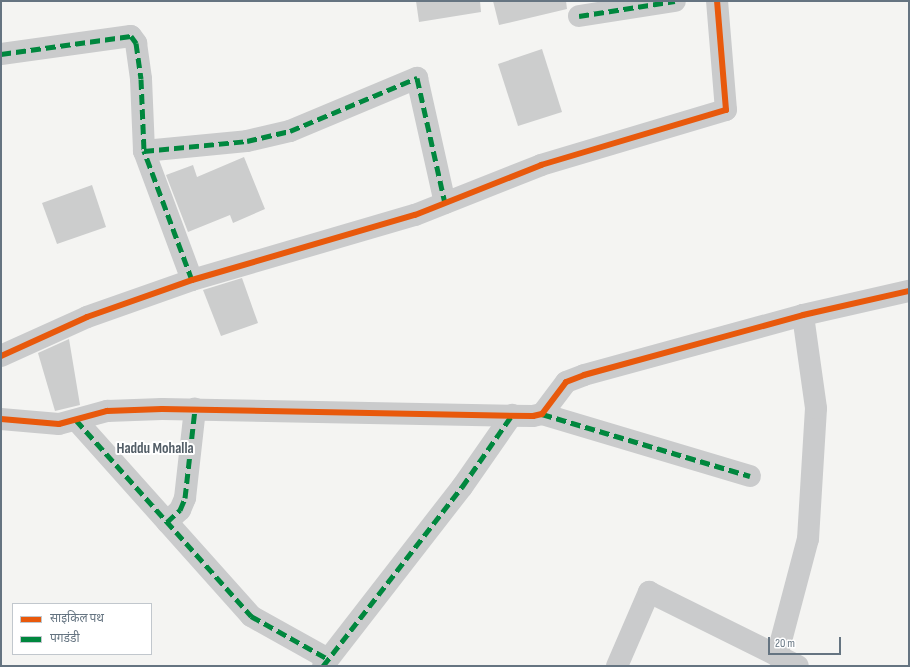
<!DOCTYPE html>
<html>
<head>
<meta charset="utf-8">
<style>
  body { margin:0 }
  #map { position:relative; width:910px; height:667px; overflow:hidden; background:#f4f4f2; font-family:"Sofia Sans Condensed","Noto Sans Devanagari",sans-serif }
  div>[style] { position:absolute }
  .building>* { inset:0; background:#cccdcd }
  .minor>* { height:22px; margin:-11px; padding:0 11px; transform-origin:11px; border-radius:11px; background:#cacbcc }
  .quiet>* { height:5px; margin-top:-2.5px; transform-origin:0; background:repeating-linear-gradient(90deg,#00873e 0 10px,transparent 0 15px) }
  .cycleway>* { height:6px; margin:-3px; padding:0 3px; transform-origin:3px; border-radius:3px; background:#e8590c }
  span { translate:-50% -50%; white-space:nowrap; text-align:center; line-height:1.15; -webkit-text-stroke:4px #fff; paint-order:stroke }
  .neighbourhood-label { font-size:15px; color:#525d66; font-weight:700 }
  .frame { position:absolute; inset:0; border:2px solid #657481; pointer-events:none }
  .legend { position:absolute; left:12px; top:603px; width:140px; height:52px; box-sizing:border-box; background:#fff; border:1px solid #c1c7cd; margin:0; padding:5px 7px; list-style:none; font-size:12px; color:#657481 }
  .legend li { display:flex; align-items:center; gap:8px; height:20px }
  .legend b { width:20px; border:1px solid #c1c7cd }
  .scale { position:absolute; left:768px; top:637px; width:73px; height:18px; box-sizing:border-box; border:2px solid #657481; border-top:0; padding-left:5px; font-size:12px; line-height:14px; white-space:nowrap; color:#657481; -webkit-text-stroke:3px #fff; paint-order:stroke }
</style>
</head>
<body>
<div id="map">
  <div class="building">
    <i style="clip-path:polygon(416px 1px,480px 1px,481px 12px,419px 22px)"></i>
    <i style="clip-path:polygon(493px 1px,566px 1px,567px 9px,499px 25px)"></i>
    <i style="clip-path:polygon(542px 49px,562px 112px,518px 126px,498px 64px)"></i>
    <i style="clip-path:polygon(244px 157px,265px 209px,233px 223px,230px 215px,188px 232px,166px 175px,193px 165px,197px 177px)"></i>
    <i style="clip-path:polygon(92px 185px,106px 227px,57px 244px,42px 203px)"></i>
    <i style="clip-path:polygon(242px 278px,258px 323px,221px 336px,203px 290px)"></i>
    <i style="clip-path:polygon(69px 339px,80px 405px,55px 411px,38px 353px)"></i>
  </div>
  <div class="minor">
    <i style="left:579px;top:16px;width:97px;rotate:-8.9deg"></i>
    <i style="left:1px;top:54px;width:131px;rotate:-7.9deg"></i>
    <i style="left:131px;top:36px;width:9px;rotate:54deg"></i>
    <i style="left:136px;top:43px;width:36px;rotate:82deg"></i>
    <i style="left:141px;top:79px;width:72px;rotate:87.6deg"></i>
    <i style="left:192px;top:280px;width:138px;rotate:-110.4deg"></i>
    <i style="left:144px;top:151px;width:103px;rotate:-5.5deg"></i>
    <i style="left:247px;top:141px;width:44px;rotate:-13.1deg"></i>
    <i style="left:290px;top:131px;width:138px;rotate:-22.7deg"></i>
    <i style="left:417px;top:78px;width:128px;rotate:77.4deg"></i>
    <i style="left:1px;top:356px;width:94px;rotate:-24.4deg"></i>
    <i style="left:87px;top:317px;width:111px;rotate:-19.4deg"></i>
    <i style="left:192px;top:280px;width:232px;rotate:-16.3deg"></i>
    <i style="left:415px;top:215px;width:136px;rotate:-21.6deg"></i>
    <i style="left:541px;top:165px;width:193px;rotate:-16.6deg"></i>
    <i style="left:726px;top:110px;width:109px;rotate:-94.7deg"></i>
    <i style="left:542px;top:414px;width:217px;rotate:16.6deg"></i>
    <i style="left:1px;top:419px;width:58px;rotate:4.9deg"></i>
    <i style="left:59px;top:424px;width:50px;rotate:-15.2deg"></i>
    <i style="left:107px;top:411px;width:55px;rotate:-2.1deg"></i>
    <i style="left:162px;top:409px;width:371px;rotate:1.1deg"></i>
    <i style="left:533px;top:416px;width:9px;rotate:-13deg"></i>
    <i style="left:542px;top:414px;width:40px;rotate:-53deg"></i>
    <i style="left:566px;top:382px;width:19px;rotate:-21deg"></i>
    <i style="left:584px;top:375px;width:227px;rotate:-15.3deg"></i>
    <i style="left:803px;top:315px;width:109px;rotate:-12.8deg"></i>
    <i style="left:76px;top:420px;width:263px;rotate:48.2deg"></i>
    <i style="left:251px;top:616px;width:88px;rotate:29.2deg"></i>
    <i style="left:167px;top:522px;width:18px;rotate:-43deg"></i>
    <i style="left:180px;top:510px;width:13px;rotate:-67deg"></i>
    <i style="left:185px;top:498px;width:90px;rotate:-83.6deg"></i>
    <i style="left:777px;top:656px;width:121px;rotate:-75.2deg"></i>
    <i style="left:808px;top:539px;width:131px;rotate:-86.5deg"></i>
    <i style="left:816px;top:408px;width:94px;rotate:-98deg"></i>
    <i style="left:323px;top:666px;width:227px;rotate:-52.2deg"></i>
    <i style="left:462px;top:487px;width:88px;rotate:-55.2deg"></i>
    <i style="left:617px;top:666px;width:81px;rotate:-66.6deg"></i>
    <i style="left:649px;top:592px;width:166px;rotate:26.4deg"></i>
  </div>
  <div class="quiet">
    <i style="left:579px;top:16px;width:97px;rotate:-8.9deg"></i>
    <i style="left:1px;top:54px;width:131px;rotate:-7.9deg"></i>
    <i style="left:131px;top:36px;width:9px;rotate:54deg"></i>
    <i style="left:136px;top:43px;width:36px;rotate:82deg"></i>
    <i style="left:141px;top:79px;width:72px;rotate:87.6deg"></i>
    <i style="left:192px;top:280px;width:138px;rotate:-110.4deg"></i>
    <i style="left:144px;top:151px;width:103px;rotate:-5.5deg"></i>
    <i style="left:247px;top:141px;width:44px;rotate:-13.1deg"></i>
    <i style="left:290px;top:131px;width:138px;rotate:-22.7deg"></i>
    <i style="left:417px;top:78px;width:128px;rotate:77.4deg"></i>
    <i style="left:542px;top:414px;width:217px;rotate:16.6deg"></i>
    <i style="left:76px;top:420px;width:263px;rotate:48.2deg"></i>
    <i style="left:251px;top:616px;width:88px;rotate:29.2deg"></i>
    <i style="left:167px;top:522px;width:18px;rotate:-43deg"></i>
    <i style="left:180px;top:510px;width:13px;rotate:-67deg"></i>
    <i style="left:185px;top:498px;width:90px;rotate:-83.6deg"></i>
    <i style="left:323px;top:666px;width:227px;rotate:-52.2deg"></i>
    <i style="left:462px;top:487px;width:88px;rotate:-55.2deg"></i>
  </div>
  <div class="cycleway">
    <i style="left:1px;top:356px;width:94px;rotate:-24.4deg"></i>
    <i style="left:87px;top:317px;width:111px;rotate:-19.4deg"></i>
    <i style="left:192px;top:280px;width:232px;rotate:-16.3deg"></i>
    <i style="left:415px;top:215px;width:136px;rotate:-21.6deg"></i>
    <i style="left:541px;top:165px;width:193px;rotate:-16.6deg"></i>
    <i style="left:726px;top:110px;width:109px;rotate:-94.7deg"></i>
    <i style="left:1px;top:419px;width:58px;rotate:4.9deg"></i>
    <i style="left:59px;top:424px;width:50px;rotate:-15.2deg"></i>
    <i style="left:107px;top:411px;width:55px;rotate:-2.1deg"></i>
    <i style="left:162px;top:409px;width:371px;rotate:1.1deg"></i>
    <i style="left:533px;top:416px;width:9px;rotate:-13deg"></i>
    <i style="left:542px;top:414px;width:40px;rotate:-53deg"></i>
    <i style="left:566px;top:382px;width:19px;rotate:-21deg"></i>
    <i style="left:584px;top:375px;width:227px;rotate:-15.3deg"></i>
    <i style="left:803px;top:315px;width:109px;rotate:-12.8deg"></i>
  </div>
  <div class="neighbourhood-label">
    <span style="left:155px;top:449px">Haddu Mohalla</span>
  </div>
  <div class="frame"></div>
  <ul class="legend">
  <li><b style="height:5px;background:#e8590c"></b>साइकिल पथ</li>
  <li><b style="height:5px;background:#00873e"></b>पगडंडी</li>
  </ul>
  <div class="scale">20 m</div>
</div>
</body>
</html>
